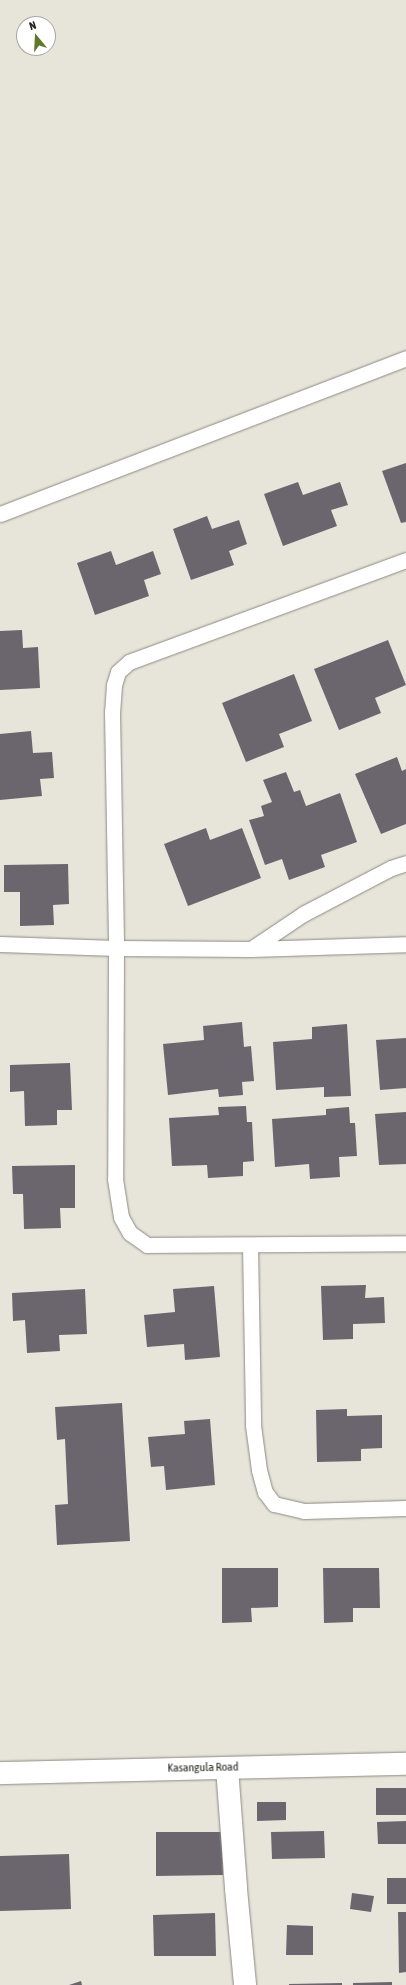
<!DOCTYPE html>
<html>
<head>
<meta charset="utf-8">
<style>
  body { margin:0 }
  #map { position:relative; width:406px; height:1985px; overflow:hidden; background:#e7e4da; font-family:"Asap Condensed",sans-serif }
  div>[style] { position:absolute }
  .building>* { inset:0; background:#6b666e }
  .roads { filter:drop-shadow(0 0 1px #8d8a81) drop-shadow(0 0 1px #8d8a81) }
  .lane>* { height:15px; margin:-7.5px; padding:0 7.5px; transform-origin:7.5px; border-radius:7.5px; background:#fff }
  .street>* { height:22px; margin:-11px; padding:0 11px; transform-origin:11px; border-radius:11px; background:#fff }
  .secondary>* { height:22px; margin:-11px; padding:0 11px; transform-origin:11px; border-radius:11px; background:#fff }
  span { translate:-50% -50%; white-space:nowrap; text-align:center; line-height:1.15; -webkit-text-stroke:4px #fff; paint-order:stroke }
  .street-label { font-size:12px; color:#252420 }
  .north { position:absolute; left:16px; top:16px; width:40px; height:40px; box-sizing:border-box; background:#fff; border:1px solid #a8a7a6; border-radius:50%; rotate:342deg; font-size:11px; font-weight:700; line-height:16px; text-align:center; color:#252420 }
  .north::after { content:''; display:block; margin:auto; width:14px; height:18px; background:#60782b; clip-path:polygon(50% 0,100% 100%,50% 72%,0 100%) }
</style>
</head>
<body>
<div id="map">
  <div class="building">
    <i style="clip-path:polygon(406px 463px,406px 522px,401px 523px,382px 471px)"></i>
    <i style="clip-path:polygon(298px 482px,303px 495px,340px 482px,348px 505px,331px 510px,337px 526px,283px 546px,264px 494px)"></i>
    <i style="clip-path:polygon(207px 516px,212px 529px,239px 520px,247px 544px,229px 551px,234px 565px,191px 580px,173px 529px)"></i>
    <i style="clip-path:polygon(111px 551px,116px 565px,153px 551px,161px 574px,144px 580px,149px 596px,95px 615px,77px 563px)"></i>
    <i style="clip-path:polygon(22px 630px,23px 648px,38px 647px,40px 688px,0 690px,0 631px)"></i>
    <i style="clip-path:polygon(388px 640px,406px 685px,375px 698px,381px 713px,339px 730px,314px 669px)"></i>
    <i style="clip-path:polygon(294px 674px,312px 721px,279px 734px,284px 747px,246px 762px,222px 703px)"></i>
    <i style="clip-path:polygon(31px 731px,33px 753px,52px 752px,54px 778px,40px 779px,42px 796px,0 800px,0 734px)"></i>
    <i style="clip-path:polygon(397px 757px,402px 771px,406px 769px,406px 824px,381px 834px,355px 774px)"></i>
    <i style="clip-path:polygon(286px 772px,294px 792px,300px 790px,306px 806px,340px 793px,357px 842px,321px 855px,325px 867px,289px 880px,282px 859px,265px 865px,249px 820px,264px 816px,261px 806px,272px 802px,263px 780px)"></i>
    <i style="clip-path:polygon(206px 828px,210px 840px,242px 828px,261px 878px,188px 906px,164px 844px)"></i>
    <i style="clip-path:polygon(68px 864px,69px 904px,53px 905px,54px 925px,20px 926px,20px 892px,4px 892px,4px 865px)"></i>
    <i style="clip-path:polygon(242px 1022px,244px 1047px,251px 1046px,254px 1081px,242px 1082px,243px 1095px,219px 1097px,218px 1089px,168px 1095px,163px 1044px,204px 1040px,203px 1026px)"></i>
    <i style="clip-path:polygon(347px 1024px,351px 1096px,324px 1097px,324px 1087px,276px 1090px,273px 1042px,312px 1039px,312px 1027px)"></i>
    <i style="clip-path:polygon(406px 1038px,406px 1088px,380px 1090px,376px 1040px)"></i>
    <i style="clip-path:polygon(70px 1063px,72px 1110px,57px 1110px,57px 1125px,25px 1126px,24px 1091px,10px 1092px,10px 1065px)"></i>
    <i style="clip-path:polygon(246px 1106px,247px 1122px,252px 1122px,254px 1161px,243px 1162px,243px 1176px,208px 1178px,207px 1165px,172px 1166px,169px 1118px,219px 1115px,218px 1107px)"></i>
    <i style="clip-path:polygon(349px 1107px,350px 1123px,355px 1123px,357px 1156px,339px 1157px,340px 1177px,310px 1179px,309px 1164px,275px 1167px,272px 1119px,326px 1115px,326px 1109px)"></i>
    <i style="clip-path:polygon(406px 1112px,406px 1164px,379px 1165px,375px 1114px)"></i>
    <i style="clip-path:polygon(75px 1165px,75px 1208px,60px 1208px,61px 1228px,24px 1229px,23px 1194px,13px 1194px,12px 1166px)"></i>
    <i style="clip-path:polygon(366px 1285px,365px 1298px,384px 1297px,385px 1323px,353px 1324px,353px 1339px,323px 1340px,321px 1286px)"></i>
    <i style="clip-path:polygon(214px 1286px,220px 1357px,185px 1360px,184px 1344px,147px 1347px,144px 1315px,175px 1312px,173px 1289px)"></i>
    <i style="clip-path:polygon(85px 1289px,87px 1334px,59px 1335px,60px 1351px,27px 1353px,25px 1320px,13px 1321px,12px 1293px)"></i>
    <i style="clip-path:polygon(122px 1403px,130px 1541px,57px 1545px,55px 1505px,68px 1504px,65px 1439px,57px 1440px,55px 1407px)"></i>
    <i style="clip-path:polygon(347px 1409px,347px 1416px,382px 1415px,382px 1448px,361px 1449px,361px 1461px,317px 1462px,316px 1410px)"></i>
    <i style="clip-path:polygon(210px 1419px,215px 1485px,166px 1490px,164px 1466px,151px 1467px,148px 1437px,185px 1434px,184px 1421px)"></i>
    <i style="clip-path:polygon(222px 1568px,278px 1568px,278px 1607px,251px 1608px,252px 1622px,222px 1623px)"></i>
    <i style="clip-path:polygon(323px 1568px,379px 1568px,380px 1608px,353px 1608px,353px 1622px,324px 1623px)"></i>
    <i style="clip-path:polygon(376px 1788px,406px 1788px,406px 1815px,376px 1815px)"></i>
    <i style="clip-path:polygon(257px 1802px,286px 1802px,286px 1820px,257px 1821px)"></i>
    <i style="clip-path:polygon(406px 1821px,406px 1844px,378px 1844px,377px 1822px)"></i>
    <i style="clip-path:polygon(324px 1831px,325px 1858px,272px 1859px,271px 1832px)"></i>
    <i style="clip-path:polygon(156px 1832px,222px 1832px,223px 1875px,156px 1876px)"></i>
    <i style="clip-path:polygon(69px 1854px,71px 1909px,0 1911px,0 1856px)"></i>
    <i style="clip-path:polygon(387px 1878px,406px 1878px,406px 1904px,387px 1904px)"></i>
    <i style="clip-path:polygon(352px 1893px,374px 1896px,371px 1912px,350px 1909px)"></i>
    <i style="clip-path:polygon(398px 1912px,406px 1912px,406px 1972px,399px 1973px)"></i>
    <i style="clip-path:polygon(215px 1913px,216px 1956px,154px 1956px,153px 1915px)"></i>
    <i style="clip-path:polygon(287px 1925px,313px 1926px,313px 1955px,286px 1955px)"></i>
    <i style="clip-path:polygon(81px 1981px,82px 1985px,69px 1985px)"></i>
    <i style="clip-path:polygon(392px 1982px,392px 1985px,353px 1985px,353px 1983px)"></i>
    <i style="clip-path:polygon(342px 1983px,342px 1985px,289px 1985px,289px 1984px)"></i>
  </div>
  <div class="roads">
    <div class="lane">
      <i style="left:0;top:514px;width:435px;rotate:-21deg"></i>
      <i style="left:406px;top:560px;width:295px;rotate:159.8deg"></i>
      <i style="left:129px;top:662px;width:15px;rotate:138deg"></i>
      <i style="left:118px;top:672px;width:14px;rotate:107deg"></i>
      <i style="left:114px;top:685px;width:27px;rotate:94deg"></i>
      <i style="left:112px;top:712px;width:236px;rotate:89deg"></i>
      <i style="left:116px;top:948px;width:231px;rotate:90.2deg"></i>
      <i style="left:115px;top:1179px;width:38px;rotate:81deg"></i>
      <i style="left:121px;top:1217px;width:18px;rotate:61deg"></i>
      <i style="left:130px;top:1233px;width:21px;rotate:35deg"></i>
      <i style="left:147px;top:1245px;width:259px;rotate:-0.4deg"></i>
      <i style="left:0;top:944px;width:116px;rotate:2deg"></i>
      <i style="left:116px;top:948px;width:135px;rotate:0.4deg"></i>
      <i style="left:251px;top:949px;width:155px;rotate:-1.8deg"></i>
      <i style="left:251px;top:949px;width:63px;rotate:-33.9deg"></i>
      <i style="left:303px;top:914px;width:99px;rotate:-27.6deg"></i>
      <i style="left:391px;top:868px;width:16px;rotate:-18deg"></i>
      <i style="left:250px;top:1245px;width:180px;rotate:89deg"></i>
      <i style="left:253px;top:1425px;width:45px;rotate:82.4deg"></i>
      <i style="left:259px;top:1470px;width:23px;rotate:75deg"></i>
      <i style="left:265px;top:1492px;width:15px;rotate:53deg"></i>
      <i style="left:274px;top:1504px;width:31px;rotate:13deg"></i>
      <i style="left:304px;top:1511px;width:102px;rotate:-1.7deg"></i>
    </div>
    <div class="street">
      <i style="left:227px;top:1768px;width:121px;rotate:85.7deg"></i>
      <i style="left:236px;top:1889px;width:96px;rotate:84.6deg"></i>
    </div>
    <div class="secondary">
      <i style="left:0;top:1773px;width:406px;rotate:-1.3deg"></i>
    </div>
  </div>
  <div class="street-label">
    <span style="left:203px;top:1768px;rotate:-1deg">Kasangula Road</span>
  </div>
  <div class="north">N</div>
</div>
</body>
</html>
